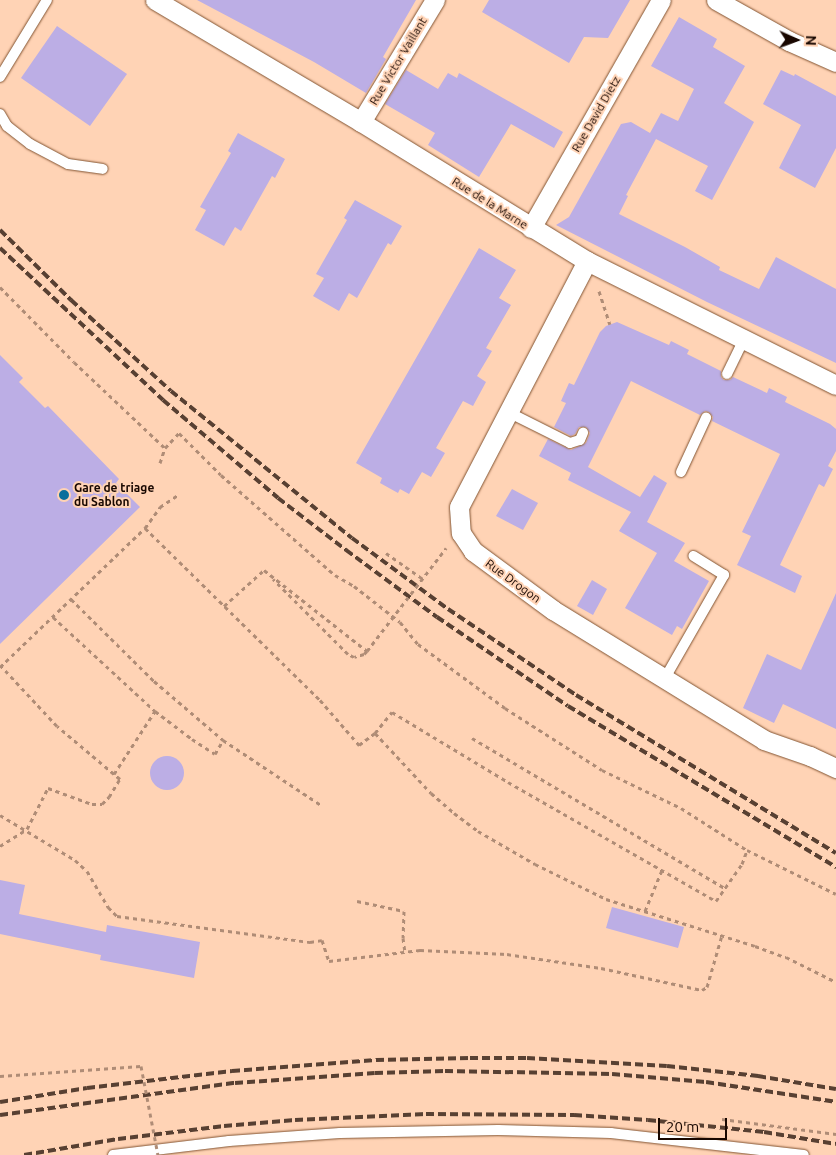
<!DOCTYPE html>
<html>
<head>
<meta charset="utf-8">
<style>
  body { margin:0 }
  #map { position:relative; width:836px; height:1155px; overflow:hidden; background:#ffd3b5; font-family:Ubuntu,sans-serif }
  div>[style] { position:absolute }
  .building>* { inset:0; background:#bcaee5 }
  .round { border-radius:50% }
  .path>* { height:3px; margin-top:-1.5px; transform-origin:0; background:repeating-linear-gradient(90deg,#af8c76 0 4px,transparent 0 8px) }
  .roads { filter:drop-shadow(0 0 1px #825432) drop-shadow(0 0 1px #825432) }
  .lane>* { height:10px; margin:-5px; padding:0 5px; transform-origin:5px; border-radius:5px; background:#fff }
  .street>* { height:19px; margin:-9.5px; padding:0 9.5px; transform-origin:9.5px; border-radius:9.5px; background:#fff }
  .rail>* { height:4px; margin-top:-2px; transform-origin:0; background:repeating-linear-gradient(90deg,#584032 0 8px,transparent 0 12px) }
  .path-bridge>* { height:3px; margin-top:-1.5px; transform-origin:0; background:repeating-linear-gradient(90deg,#af8c76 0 4px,transparent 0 8px) }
  .dots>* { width:14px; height:14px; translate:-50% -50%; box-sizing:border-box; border:2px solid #ffd3b5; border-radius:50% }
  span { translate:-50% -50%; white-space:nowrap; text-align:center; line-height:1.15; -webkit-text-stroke:4px #ffd3b5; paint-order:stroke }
  .street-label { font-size:12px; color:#180700 }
  .poi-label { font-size:12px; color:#180700; font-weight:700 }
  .left { translate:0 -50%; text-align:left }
  .north { position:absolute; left:771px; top:15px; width:50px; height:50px; -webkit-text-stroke:4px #ffd3b5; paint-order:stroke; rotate:92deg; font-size:14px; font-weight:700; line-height:20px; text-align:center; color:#180700 }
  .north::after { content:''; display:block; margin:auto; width:18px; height:22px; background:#180700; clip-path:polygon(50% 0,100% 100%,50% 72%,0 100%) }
  .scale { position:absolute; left:658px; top:1118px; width:69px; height:22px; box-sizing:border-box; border:2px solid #180700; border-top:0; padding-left:6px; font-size:15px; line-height:18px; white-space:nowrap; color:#180700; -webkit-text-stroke:4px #ffd3b5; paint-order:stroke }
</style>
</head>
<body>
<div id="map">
  <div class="building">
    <i style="clip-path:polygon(197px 0,416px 0,383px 57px,386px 59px,366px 93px,314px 62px)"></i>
    <i style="clip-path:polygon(489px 0,630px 0,608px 38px,584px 37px,569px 63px,482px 12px)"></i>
    <i style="clip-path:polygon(679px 17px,717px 39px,713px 47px,745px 66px,724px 103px,754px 122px,712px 200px,695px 191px,708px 166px,656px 139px,626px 195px,628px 196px,619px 214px,685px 247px,720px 267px,719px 270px,759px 289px,776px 257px,836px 289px,836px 363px,707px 302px,556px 225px,569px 217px,621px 124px,631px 122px,650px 133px,661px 113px,678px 121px,694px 89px,651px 66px)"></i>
    <i style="clip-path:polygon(57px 26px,127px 74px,90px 126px,21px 78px)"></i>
    <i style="clip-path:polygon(406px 70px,438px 89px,448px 73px,457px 78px,459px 73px,563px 132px,554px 148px,511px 124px,479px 177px,428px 145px,435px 133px,385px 104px)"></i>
    <i style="clip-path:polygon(781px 70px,794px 76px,795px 74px,836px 96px,836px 148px,815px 188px,779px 168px,801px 125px,763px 104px)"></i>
    <i style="clip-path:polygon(238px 133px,285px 159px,275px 178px,272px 176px,241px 231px,235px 227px,224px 246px,195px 230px,206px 210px,200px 207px,231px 153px,228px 151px)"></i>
    <i style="clip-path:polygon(355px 200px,402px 226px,391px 245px,388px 243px,357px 298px,349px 293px,339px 311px,313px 296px,324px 278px,316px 274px,347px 220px,344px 218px)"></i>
    <i style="clip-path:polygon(479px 248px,516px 270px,499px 298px,511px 305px,486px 348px,492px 351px,477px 376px,486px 382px,473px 406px,463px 401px,436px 448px,445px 453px,431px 477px,422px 472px,409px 494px,400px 489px,398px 493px,380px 483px,382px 478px,356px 463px)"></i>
    <i style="clip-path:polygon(617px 322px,669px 345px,671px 341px,689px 350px,687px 354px,721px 371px,721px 377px,724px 380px,730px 380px,733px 377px,767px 393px,769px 388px,787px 397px,785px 402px,830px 424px,836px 429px,836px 451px,828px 466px,833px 469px,824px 487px,819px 484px,780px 565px,802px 576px,795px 593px,737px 565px,751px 536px,742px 532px,780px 454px,712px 421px,713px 417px,709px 412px,705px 411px,700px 415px,631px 381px,588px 467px,640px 497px,654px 475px,667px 483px,647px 522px,685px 543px,674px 561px,709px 581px,682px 629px,677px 626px,672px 635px,625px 608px,657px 553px,619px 531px,631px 512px,568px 480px,571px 473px,539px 456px,548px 439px,571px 450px,586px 443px,590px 433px,586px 427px,579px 427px,575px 434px,571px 436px,554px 427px,566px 403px,561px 401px,569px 383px,574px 385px,600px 332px,606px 326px)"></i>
    <i style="clip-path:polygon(0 355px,23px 378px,19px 382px,45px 408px,48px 406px,119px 479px,116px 483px,140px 507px,0 644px)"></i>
    <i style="clip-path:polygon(512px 489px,538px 503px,523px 530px,496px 516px)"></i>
    <i style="clip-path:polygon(592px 580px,607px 589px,593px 615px,577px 606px)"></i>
    <i style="clip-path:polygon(836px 593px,836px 729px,783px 704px,774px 723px,743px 708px,767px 654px,801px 670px)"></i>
    <i class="round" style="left:150px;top:756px;width:34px;height:34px"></i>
    <i style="clip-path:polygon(0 880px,25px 885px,19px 914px,106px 932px,107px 925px,200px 942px,194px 978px,100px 960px,101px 955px,0 934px)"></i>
    <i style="clip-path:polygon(612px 907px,684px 927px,678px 948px,606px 928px)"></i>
  </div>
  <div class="path">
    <i style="left:0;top:287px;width:105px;rotate:45.4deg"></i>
    <i style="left:74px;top:362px;width:125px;rotate:43.4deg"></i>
    <i style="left:165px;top:448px;width:21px;rotate:-47deg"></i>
    <i style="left:179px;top:433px;width:59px;rotate:45deg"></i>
    <i style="left:221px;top:475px;width:152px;rotate:41.3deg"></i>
    <i style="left:335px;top:575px;width:22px;rotate:30deg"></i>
    <i style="left:354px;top:586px;width:58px;rotate:38deg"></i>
    <i style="left:400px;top:622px;width:28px;rotate:51deg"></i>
    <i style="left:418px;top:644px;width:108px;rotate:36.3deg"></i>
    <i style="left:505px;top:708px;width:115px;rotate:32.6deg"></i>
    <i style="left:602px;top:770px;width:88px;rotate:25.7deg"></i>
    <i style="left:681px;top:808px;width:78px;rotate:32.5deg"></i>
    <i style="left:747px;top:850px;width:99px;rotate:26.3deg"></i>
    <i style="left:599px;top:291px;width:35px;rotate:72deg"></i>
    <i style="left:160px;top:463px;width:16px;rotate:-72deg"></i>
    <i style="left:145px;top:528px;width:245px;rotate:44.5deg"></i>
    <i style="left:320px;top:700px;width:60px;rotate:49.1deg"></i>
    <i style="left:359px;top:745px;width:20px;rotate:-37deg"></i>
    <i style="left:375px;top:733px;width:27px;rotate:-51deg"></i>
    <i style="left:392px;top:712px;width:135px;rotate:31.1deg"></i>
    <i style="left:508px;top:782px;width:240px;rotate:29.8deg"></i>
    <i style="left:716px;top:901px;width:45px;rotate:-54.9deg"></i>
    <i style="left:742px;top:864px;width:15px;rotate:-70deg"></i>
    <i style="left:386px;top:553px;width:45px;rotate:35.1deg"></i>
    <i style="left:71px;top:599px;width:117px;rotate:44.7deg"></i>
    <i style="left:154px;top:681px;width:91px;rotate:40.5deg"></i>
    <i style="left:223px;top:740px;width:118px;rotate:33.6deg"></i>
    <i style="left:224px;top:606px;width:54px;rotate:-42deg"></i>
    <i style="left:264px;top:570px;width:131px;rotate:38.2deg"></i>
    <i style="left:367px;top:651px;width:4px;rotate:135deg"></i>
    <i style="left:364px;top:654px;width:10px;rotate:163deg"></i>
    <i style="left:354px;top:657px;width:7px;rotate:-153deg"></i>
    <i style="left:348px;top:654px;width:106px;rotate:-135deg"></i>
    <i style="left:53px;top:617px;width:139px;rotate:42.7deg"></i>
    <i style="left:155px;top:711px;width:46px;rotate:37.1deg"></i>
    <i style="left:192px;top:739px;width:27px;rotate:33deg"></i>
    <i style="left:215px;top:754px;width:16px;rotate:-60deg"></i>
    <i style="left:0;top:667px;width:201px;rotate:-43.8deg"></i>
    <i style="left:145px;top:528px;width:26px;rotate:-54deg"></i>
    <i style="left:160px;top:507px;width:22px;rotate:-34deg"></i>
    <i style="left:375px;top:733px;width:82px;rotate:47deg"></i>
    <i style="left:431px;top:793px;width:30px;rotate:41deg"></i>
    <i style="left:454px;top:813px;width:30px;rotate:37deg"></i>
    <i style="left:478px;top:831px;width:66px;rotate:30.1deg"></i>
    <i style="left:535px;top:864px;width:79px;rotate:26.2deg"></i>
    <i style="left:606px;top:899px;width:156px;rotate:17.5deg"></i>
    <i style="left:755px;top:946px;width:33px;rotate:20deg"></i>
    <i style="left:786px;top:957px;width:56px;rotate:26.6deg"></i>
    <i style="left:472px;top:738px;width:294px;rotate:30.7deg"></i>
    <i style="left:114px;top:774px;width:75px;rotate:-56.9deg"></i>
    <i style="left:0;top:815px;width:87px;rotate:31deg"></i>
    <i style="left:75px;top:860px;width:16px;rotate:43deg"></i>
    <i style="left:87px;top:871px;width:42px;rotate:59.7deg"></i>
    <i style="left:108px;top:907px;width:13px;rotate:45deg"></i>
    <i style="left:117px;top:916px;width:195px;rotate:7.7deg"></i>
    <i style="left:310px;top:942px;width:12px;rotate:-9deg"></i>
    <i style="left:322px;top:940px;width:22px;rotate:72deg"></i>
    <i style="left:329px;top:961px;width:92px;rotate:-6.9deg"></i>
    <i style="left:420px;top:950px;width:87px;rotate:2.6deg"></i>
    <i style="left:507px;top:954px;width:95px;rotate:8.5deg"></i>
    <i style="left:601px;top:968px;width:103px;rotate:12.3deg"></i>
    <i style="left:702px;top:990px;width:6px;rotate:-31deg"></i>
    <i style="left:707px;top:987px;width:54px;rotate:-73.9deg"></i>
    <i style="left:0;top:846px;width:32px;rotate:-32deg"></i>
    <i style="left:27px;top:829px;width:46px;rotate:-62.9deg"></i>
    <i style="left:48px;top:788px;width:47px;rotate:20deg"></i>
    <i style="left:92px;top:804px;width:10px"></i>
    <i style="left:102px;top:804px;width:10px;rotate:-45deg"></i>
    <i style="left:109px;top:797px;width:21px;rotate:-59deg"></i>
    <i style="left:120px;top:779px;width:82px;rotate:-139.9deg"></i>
    <i style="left:57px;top:726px;width:82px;rotate:-133deg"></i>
    <i style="left:357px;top:901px;width:48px;rotate:12deg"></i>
    <i style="left:404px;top:911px;width:27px;rotate:92deg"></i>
    <i style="left:403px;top:938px;width:14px;rotate:82deg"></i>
    <i style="left:645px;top:911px;width:44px;rotate:-67.5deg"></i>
    <i style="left:722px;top:1119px;width:115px;rotate:7.5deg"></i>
  </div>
  <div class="roads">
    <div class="lane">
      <i style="left:0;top:77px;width:90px;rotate:-58.6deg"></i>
      <i style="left:0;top:114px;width:14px;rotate:60deg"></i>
      <i style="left:7px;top:126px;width:29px;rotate:38deg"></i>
      <i style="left:30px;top:144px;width:43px;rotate:27.8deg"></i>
      <i style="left:68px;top:164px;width:35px;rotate:8deg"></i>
      <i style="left:727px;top:374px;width:37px;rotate:-64deg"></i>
      <i style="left:508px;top:412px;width:69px;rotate:26.6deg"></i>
      <i style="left:570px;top:443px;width:10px;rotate:-17deg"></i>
      <i style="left:580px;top:440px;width:8px;rotate:-67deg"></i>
      <i style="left:681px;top:472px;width:60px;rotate:-65.2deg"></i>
      <i style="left:665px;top:678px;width:119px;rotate:-60.2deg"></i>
      <i style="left:724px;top:575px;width:36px;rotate:-148deg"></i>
      <i style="left:113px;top:1155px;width:117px;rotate:-6.9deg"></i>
      <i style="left:229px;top:1141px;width:111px;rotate:-4.1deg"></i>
      <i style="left:340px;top:1133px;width:158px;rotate:-1.1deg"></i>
      <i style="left:498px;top:1130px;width:113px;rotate:1.5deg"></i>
      <i style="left:611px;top:1133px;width:194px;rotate:6.5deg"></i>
    </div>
    <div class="street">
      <i style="left:155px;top:0;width:239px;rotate:30.6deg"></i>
      <i style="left:361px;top:122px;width:265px;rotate:31.6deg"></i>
      <i style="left:587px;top:261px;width:278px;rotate:26.5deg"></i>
      <i style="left:716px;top:0;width:84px;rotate:29.3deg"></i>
      <i style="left:789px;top:41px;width:51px;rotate:24.1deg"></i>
      <i style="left:361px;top:122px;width:143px;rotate:-58.8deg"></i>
      <i style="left:531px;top:228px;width:262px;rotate:-60.3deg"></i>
      <i style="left:587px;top:261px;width:277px;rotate:117.5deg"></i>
      <i style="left:459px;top:507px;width:26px;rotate:86deg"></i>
      <i style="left:461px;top:533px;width:22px;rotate:56deg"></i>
      <i style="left:473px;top:551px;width:99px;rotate:36.4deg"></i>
      <i style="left:553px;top:610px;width:248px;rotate:31.6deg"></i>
      <i style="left:764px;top:740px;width:49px;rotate:19.2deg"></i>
      <i style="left:810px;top:756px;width:29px;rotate:25deg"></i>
    </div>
  </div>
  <div class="rail">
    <i style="left:0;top:230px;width:100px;rotate:44.6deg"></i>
    <i style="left:71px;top:300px;width:135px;rotate:42.3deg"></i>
    <i style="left:171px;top:391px;width:233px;rotate:39.1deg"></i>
    <i style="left:352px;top:538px;width:119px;rotate:36.5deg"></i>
    <i style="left:448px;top:609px;width:154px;rotate:33.9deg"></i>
    <i style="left:576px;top:695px;width:304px;rotate:31.3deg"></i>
    <i style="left:0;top:248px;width:223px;rotate:43deg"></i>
    <i style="left:163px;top:400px;width:151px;rotate:40.4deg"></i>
    <i style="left:278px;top:498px;width:86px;rotate:37.4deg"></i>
    <i style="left:346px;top:550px;width:113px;rotate:36.4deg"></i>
    <i style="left:437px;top:617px;width:158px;rotate:34.2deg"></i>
    <i style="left:568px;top:706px;width:313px;rotate:31deg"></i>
    <i style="left:0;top:1102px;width:88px;rotate:-9.1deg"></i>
    <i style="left:87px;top:1088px;width:146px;rotate:-6.7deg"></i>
    <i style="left:232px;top:1071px;width:144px;rotate:-4.4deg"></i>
    <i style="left:376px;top:1060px;width:94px;rotate:-1.2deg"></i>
    <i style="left:470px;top:1058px;width:57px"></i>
    <i style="left:527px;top:1058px;width:140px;rotate:3.3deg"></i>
    <i style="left:667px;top:1066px;width:92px;rotate:6.3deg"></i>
    <i style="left:758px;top:1076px;width:79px;rotate:9.5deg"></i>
    <i style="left:0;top:1115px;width:237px;rotate:-7.8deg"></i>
    <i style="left:235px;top:1083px;width:140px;rotate:-4.1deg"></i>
    <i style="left:375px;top:1073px;width:70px;rotate:-1.6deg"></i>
    <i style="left:445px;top:1071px;width:167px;rotate:1deg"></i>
    <i style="left:612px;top:1074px;width:94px;rotate:4.9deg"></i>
    <i style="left:706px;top:1082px;width:132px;rotate:8.7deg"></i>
    <i style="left:24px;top:1155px;width:95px;rotate:-9.7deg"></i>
    <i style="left:118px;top:1139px;width:107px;rotate:-7deg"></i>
    <i style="left:224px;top:1126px;width:71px;rotate:-4.8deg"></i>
    <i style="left:295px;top:1120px;width:131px;rotate:-2.6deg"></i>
    <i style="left:426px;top:1114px;width:148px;rotate:0.4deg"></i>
    <i style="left:574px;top:1115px;width:74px;rotate:3.9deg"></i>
    <i style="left:648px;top:1120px;width:117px;rotate:5.9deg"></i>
    <i style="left:764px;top:1132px;width:73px;rotate:9.5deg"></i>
  </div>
  <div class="path-bridge">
    <i style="left:367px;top:651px;width:130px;rotate:-52.5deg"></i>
    <i style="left:0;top:1076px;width:141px;rotate:-4.1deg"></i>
    <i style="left:141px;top:1066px;width:91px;rotate:79.2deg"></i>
  </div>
  <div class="dots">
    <i style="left:64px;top:495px;background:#096f9c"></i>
  </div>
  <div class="street-label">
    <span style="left:398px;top:61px;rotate:-59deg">Rue Victor Vaillant</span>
    <span style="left:596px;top:114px;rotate:-60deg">Rue David Dietz</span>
    <span style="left:490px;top:203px;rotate:32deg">Rue de la Marne</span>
    <span style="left:513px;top:581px;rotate:36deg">Rue Drogon</span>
  </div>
  <div class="poi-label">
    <span class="left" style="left:74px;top:495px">Gare de triage<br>du Sablon</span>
  </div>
  <div class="north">N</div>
  <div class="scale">20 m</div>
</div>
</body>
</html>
